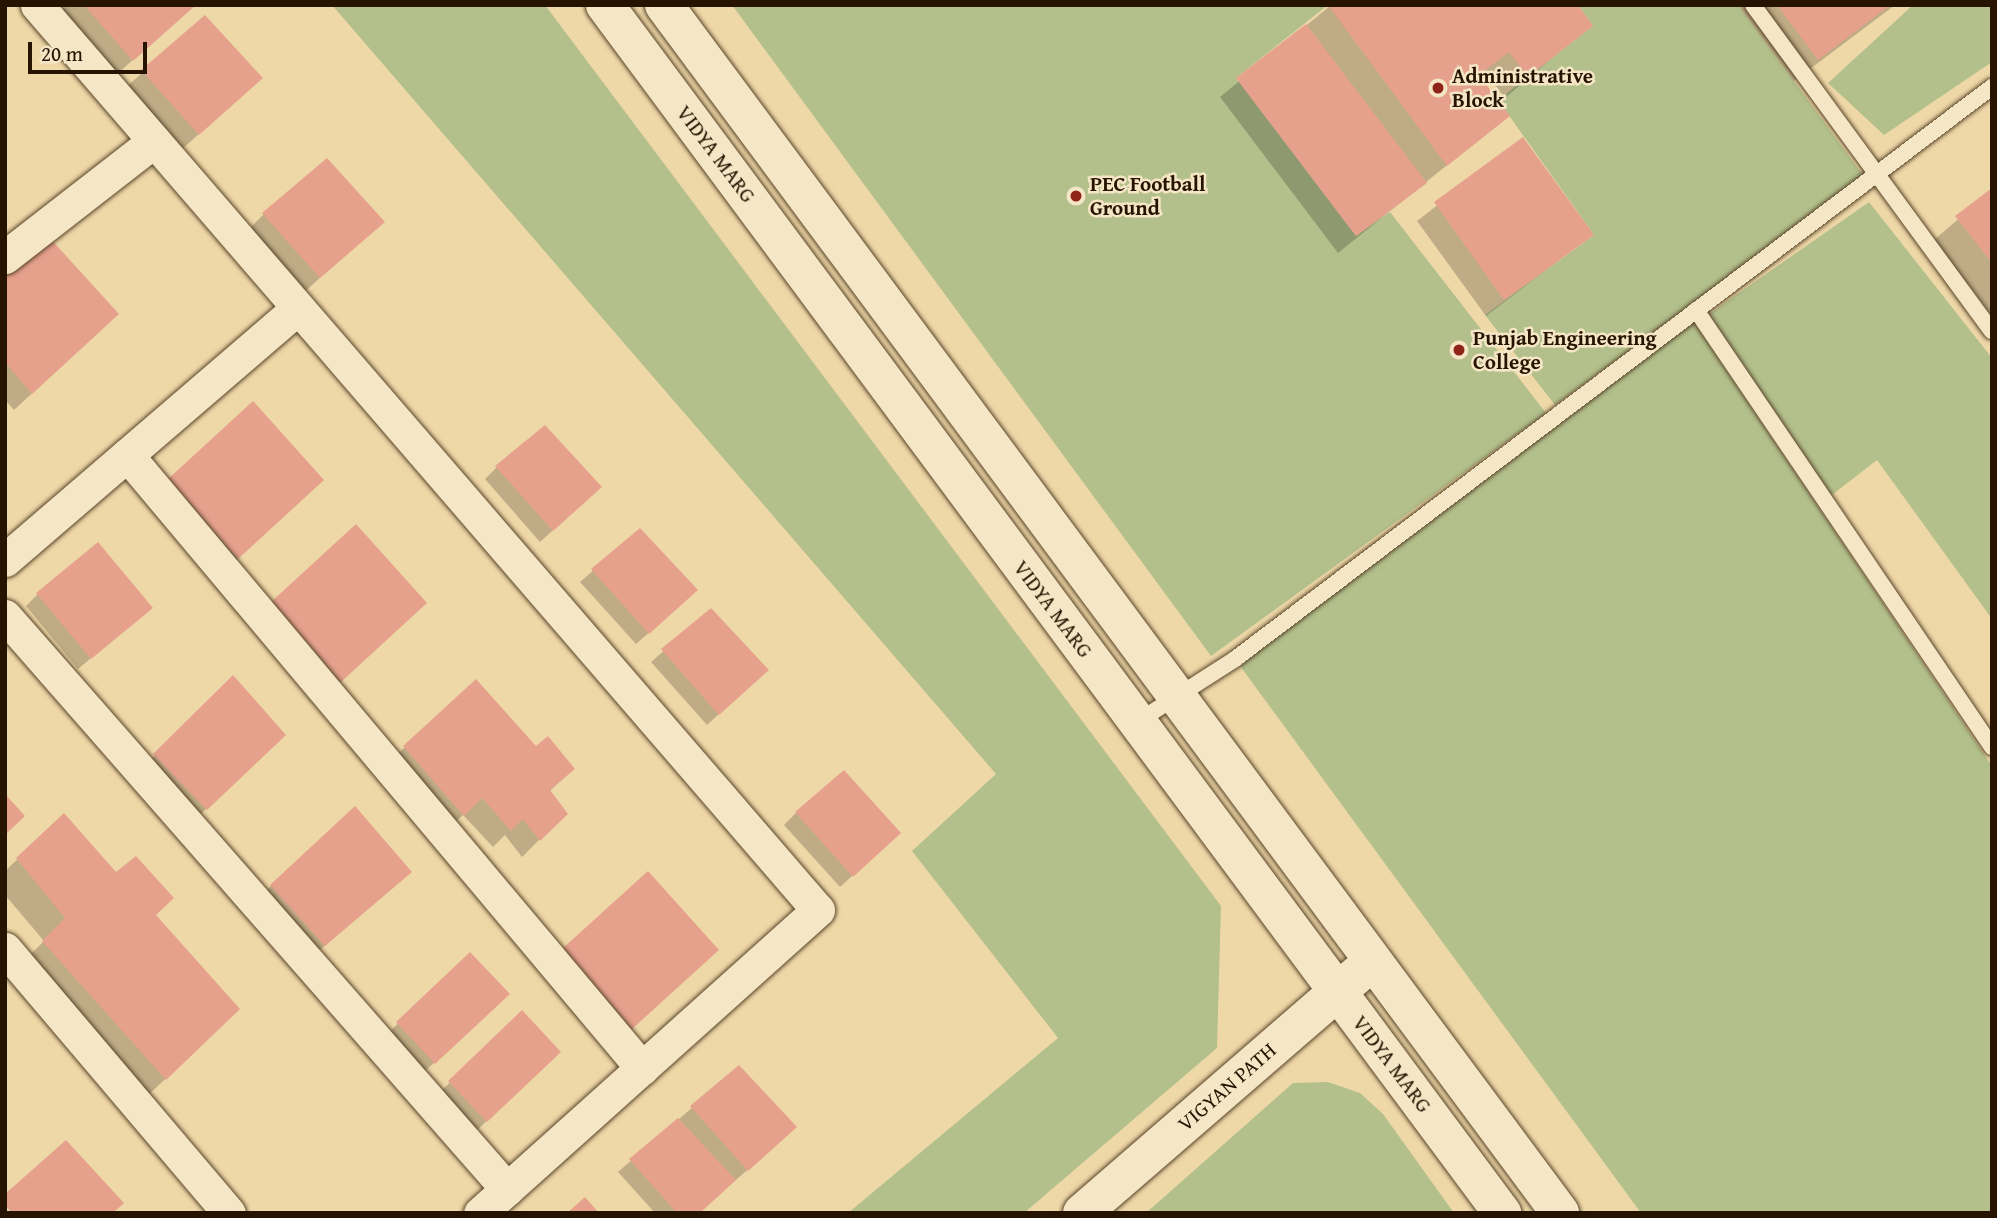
<!DOCTYPE html>
<html>
<head>
<meta charset="utf-8">
<style>
  body { margin:0 }
  #map { position:relative; width:1997px; height:1218px; overflow:hidden; background:#efd8a8; font-family:"Gentium Book Plus",serif }
  div>[style] { position:absolute }
  .green>* { inset:0; background:#b3c08c }
  .shadow>* { inset:0; background:#0003 }
  .building>* { inset:0; background:#e6a18d }
  .roads { filter:drop-shadow(0 0 2px #59452a) drop-shadow(0 0 2px #59452a) }
  .service>* { height:16px; margin:-8px; padding:0 8px; transform-origin:8px; border-radius:8px; background:#f5e6c6 }
  .minor>* { height:33px; margin:-16.5px; padding:0 16.5px; transform-origin:16.5px; border-radius:16.5px; background:#f5e6c6 }
  .secondary>* { height:38px; margin:-19px; padding:0 19px; transform-origin:19px; border-radius:19px; background:#f5e6c6 }
  .dots>* { width:19px; height:19px; translate:-50% -50%; box-sizing:border-box; border:4px solid #f5e6c6; border-radius:50% }
  span { translate:-50% -50%; white-space:nowrap; text-align:center; line-height:1.15; -webkit-text-stroke:5px #f5e6c6; paint-order:stroke }
  .poi-label { font-size:21px; color:#271400; font-weight:700 }
  .left { translate:0 -50%; text-align:left }
  .street-label { font-size:21px; color:#271400 }
  .frame { position:absolute; inset:0; border:7px solid #271400; pointer-events:none }
  .scale { position:absolute; left:28px; top:42px; width:119px; height:32px; box-sizing:border-box; border:4px solid #271400; border-top:0; padding-left:9px; font-size:21px; line-height:24px; white-space:nowrap; color:#271400; -webkit-text-stroke:5px #f5e6c6; paint-order:stroke }
</style>
</head>
<body>
<div id="map">
  <div class="green">
    <i style="clip-path:polygon(332px 5px,545px 5px,1221px 906px,1217px 1048px,1024px 1213px,848px 1213px,1058px 1038px,912px 851px,996px 774px)"></i>
    <i style="clip-path:polygon(732px 5px,1328px 5px,1236px 78px,1356px 236px,1390px 212px,1546px 413px,1211px 656px)"></i>
    <i style="clip-path:polygon(1578px 5px,1738px 5px,1865px 178px,1555px 405px,1485px 315px,1594px 235px,1498px 100px,1593px 26px)"></i>
    <i style="clip-path:polygon(1913px 5px,1992px 5px,1992px 62px,1884px 135px,1828px 83px)"></i>
    <i style="clip-path:polygon(1869px 202px,1992px 358px,1992px 619px,1877px 460px,1824px 501px,1709px 314px)"></i>
    <i style="clip-path:polygon(1693px 320px,1992px 766px,1992px 1213px,1641px 1213px,1235px 659px)"></i>
    <i style="clip-path:polygon(1328px 1082px,1360px 1093px,1383px 1114px,1454px 1213px,1146px 1213px,1293px 1083px)"></i>
  </div>
  <div class="shadow">
    <i style="clip-path:polygon(67px 5px,193px 5px,114px 77px,59px 14px)"></i>
    <i style="clip-path:polygon(1331px 5px,1591px 25px,1505px 98px,1486px 73px,1479px 78px,1508px 116px,1338px 253px,1220px 97px)"></i>
    <i style="clip-path:polygon(1738px 5px,1895px 5px,1794px 81px)"></i>
    <i style="clip-path:polygon(205px 17px,261px 78px,180px 151px,124px 89px)"></i>
    <i style="clip-path:polygon(1523px 139px,1592px 235px,1486px 316px,1417px 221px)"></i>
    <i style="clip-path:polygon(1992px 190px,1992px 316px,1934px 240px)"></i>
    <i style="clip-path:polygon(264px 214px,383px 222px,302px 294px,246px 232px)"></i>
    <i style="clip-path:polygon(5px 277px,99px 332px,14px 410px,5px 400px)"></i>
    <i style="clip-path:polygon(497px 467px,588px 498px,540px 542px,485px 479px)"></i>
    <i style="clip-path:polygon(304px 497px,219px 575px,152px 498px)"></i>
    <i style="clip-path:polygon(640px 530px,684px 602px,636px 644px,580px 582px)"></i>
    <i style="clip-path:polygon(38px 594px,151px 608px,78px 669px,26px 606px)"></i>
    <i style="clip-path:polygon(711px 610px,754px 682px,707px 725px,651px 662px)"></i>
    <i style="clip-path:polygon(407px 620px,323px 698px,255px 621px)"></i>
    <i style="clip-path:polygon(233px 678px,266px 752px,188px 826px,137px 773px)"></i>
    <i style="clip-path:polygon(404px 748px,536px 749px,573px 769px,549px 792px,565px 814px,522px 857px,505px 835px,493px 847px,463px 815px,445px 832px,387px 765px)"></i>
    <i style="clip-path:polygon(796px 813px,887px 844px,840px 887px,784px 825px)"></i>
    <i style="clip-path:polygon(64px 815px,154px 915px,216px 1031px,142px 1101px,21px 964px,44px 941px,5px 895px,5px 871px)"></i>
    <i style="clip-path:polygon(410px 872px,306px 962px,254px 903px,271px 886px)"></i>
    <i style="clip-path:polygon(647px 874px,699px 967px,614px 1045px,564px 950px)"></i>
    <i style="clip-path:polygon(470px 954px,496px 1005px,422px 1074px,386px 1035px)"></i>
    <i style="clip-path:polygon(522px 1013px,547px 1064px,474px 1133px,438px 1094px)"></i>
    <i style="clip-path:polygon(739px 1067px,783px 1139px,698px 1213px,655px 1213px,618px 1172px)"></i>
  </div>
  <div class="building">
    <i style="clip-path:polygon(84px 5px,196px 5px,133px 61px)"></i>
    <i style="clip-path:polygon(1328px 5px,1578px 5px,1593px 26px,1528px 77px,1509px 52px,1479px 75px,1510px 116px,1447px 166px)"></i>
    <i style="clip-path:polygon(1777px 5px,1890px 5px,1818px 60px)"></i>
    <i style="clip-path:polygon(205px 15px,263px 78px,199px 135px,141px 70px)"></i>
    <i style="clip-path:polygon(1306px 24px,1427px 183px,1356px 236px,1236px 78px)"></i>
    <i style="clip-path:polygon(1523px 137px,1594px 235px,1504px 300px,1434px 202px)"></i>
    <i style="clip-path:polygon(327px 158px,385px 222px,320px 278px,262px 213px)"></i>
    <i style="clip-path:polygon(1992px 188px,1992px 263px,1955px 216px)"></i>
    <i style="clip-path:polygon(48px 236px,119px 314px,32px 394px,5px 362px,5px 274px)"></i>
    <i style="clip-path:polygon(253px 401px,324px 480px,238px 559px,168px 479px)"></i>
    <i style="clip-path:polygon(545px 425px,602px 487px,553px 531px,495px 466px)"></i>
    <i style="clip-path:polygon(356px 524px,427px 603px,341px 682px,271px 602px)"></i>
    <i style="clip-path:polygon(640px 528px,698px 590px,649px 634px,591px 569px)"></i>
    <i style="clip-path:polygon(98px 542px,153px 608px,91px 659px,36px 593px)"></i>
    <i style="clip-path:polygon(711px 608px,769px 670px,719px 715px,661px 649px)"></i>
    <i style="clip-path:polygon(233px 675px,286px 735px,207px 810px,153px 754px)"></i>
    <i style="clip-path:polygon(476px 679px,536px 746px,548px 736px,575px 769px,550px 790px,568px 814px,540px 841px,523px 819px,511px 831px,482px 798px,464px 816px,403px 746px)"></i>
    <i style="clip-path:polygon(844px 770px,901px 833px,853px 877px,795px 812px)"></i>
    <i style="clip-path:polygon(5px 794px,25px 816px,5px 835px)"></i>
    <i style="clip-path:polygon(355px 806px,412px 872px,325px 946px,270px 885px)"></i>
    <i style="clip-path:polygon(64px 813px,116px 872px,136px 856px,174px 898px,156px 915px,240px 1009px,166px 1080px,42px 941px,65px 918px,16px 858px)"></i>
    <i style="clip-path:polygon(648px 871px,719px 950px,632px 1029px,563px 948px)"></i>
    <i style="clip-path:polygon(470px 952px,510px 994px,435px 1064px,396px 1022px)"></i>
    <i style="clip-path:polygon(522px 1010px,561px 1052px,487px 1122px,448px 1081px)"></i>
    <i style="clip-path:polygon(739px 1065px,797px 1127px,748px 1171px,690px 1106px)"></i>
    <i style="clip-path:polygon(678px 1118px,736px 1180px,700px 1213px,677px 1213px,629px 1159px)"></i>
    <i style="clip-path:polygon(66px 1140px,124px 1203px,113px 1213px,12px 1213px,5px 1205px,5px 1194px)"></i>
    <i style="clip-path:polygon(585px 1197px,599px 1213px,567px 1213px)"></i>
  </div>
  <div class="roads">
    <div class="service">
      <i style="left:1753px;top:5px;width:404px;rotate:53.8deg"></i>
      <i style="left:1696px;top:310px;width:528px;rotate:55.89deg"></i>
      <i style="left:1137px;top:722px;width:117px;rotate:-32.7deg"></i>
      <i style="left:1235px;top:659px;width:949px;rotate:-37.08deg"></i>
    </div>
    <div class="minor">
      <i style="left:37px;top:5px;width:1195px;rotate:49.21deg"></i>
      <i style="left:818px;top:910px;width:454px;rotate:138.1deg"></i>
      <i style="left:5px;top:257px;width:189px;rotate:-37.9deg"></i>
      <i style="left:127px;top:455px;width:801px;rotate:49.97deg"></i>
      <i style="left:5px;top:560px;width:386px;rotate:-40.7deg"></i>
      <i style="left:5px;top:616px;width:762px;rotate:48.78deg"></i>
      <i style="left:5px;top:949px;width:346px;rotate:49.7deg"></i>
    </div>
    <div class="secondary">
      <i style="left:605px;top:5px;width:1505px;rotate:53.4deg"></i>
      <i style="left:664px;top:5px;width:1504px;rotate:53.43deg"></i>
      <i style="left:1082px;top:1213px;width:365px;rotate:-40.9deg"></i>
    </div>
  </div>
  <div class="dots">
    <i style="left:1438px;top:88px;background:#8f2418"></i>
    <i style="left:1076px;top:196px;background:#8f2418"></i>
    <i style="left:1459px;top:350px;background:#8f2418"></i>
  </div>
  <div class="poi-label">
    <span class="left" style="left:1452px;top:88px">Administrative<br>Block</span>
    <span class="left" style="left:1090px;top:196px">PEC Football<br>Ground</span>
    <span class="left" style="left:1473px;top:350px">Punjab Engineering<br>College</span>
  </div>
  <div class="street-label">
    <span style="left:716px;top:154px;rotate:53deg">VIDYA MARG</span>
    <span style="left:1053px;top:609px;rotate:53deg">VIDYA MARG</span>
    <span style="left:1392px;top:1064px;rotate:53deg">VIDYA MARG</span>
    <span style="left:1227px;top:1087px;rotate:-41deg">VIGYAN PATH</span>
  </div>
  <div class="frame"></div>
  <div class="scale">20 m</div>
</div>
</body>
</html>
